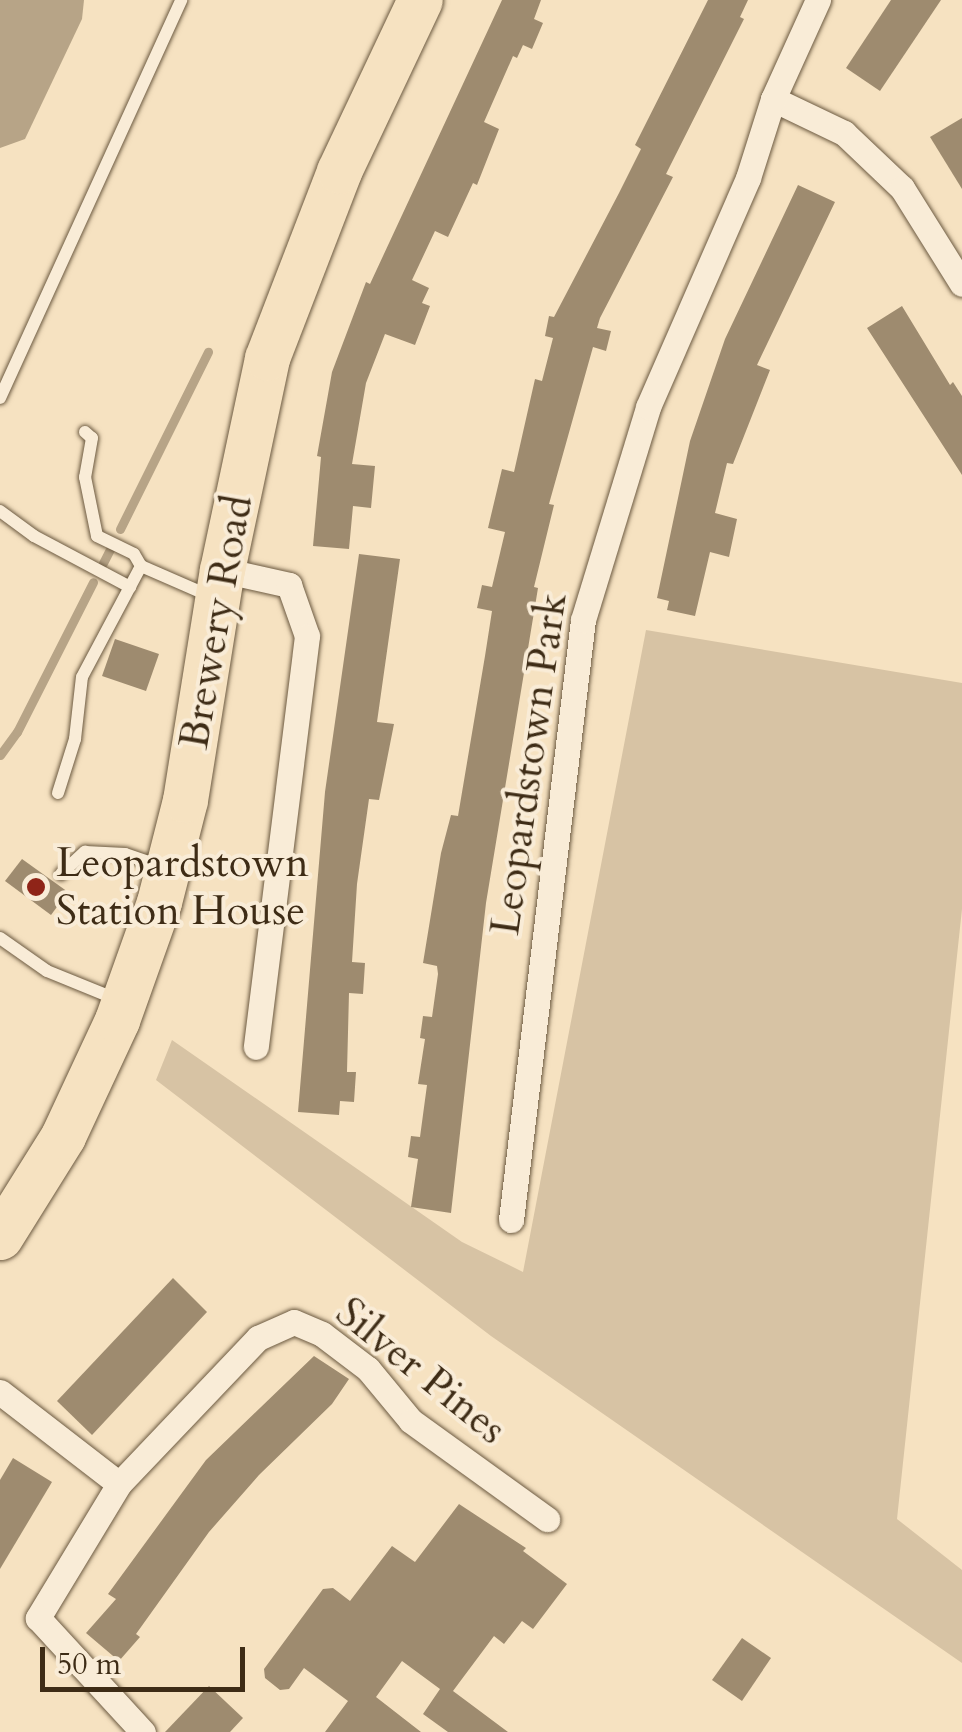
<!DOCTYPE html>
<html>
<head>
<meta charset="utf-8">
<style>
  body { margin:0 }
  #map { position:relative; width:962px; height:1732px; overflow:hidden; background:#f6e2c1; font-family:Cardo,serif }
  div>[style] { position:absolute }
  .green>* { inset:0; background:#d7c3a4 }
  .water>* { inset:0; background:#b7a487 }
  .stream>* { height:9px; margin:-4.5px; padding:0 4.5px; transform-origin:4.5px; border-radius:4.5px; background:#b7a487 }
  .building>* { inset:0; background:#9e8b6f }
  .roads { filter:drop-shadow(0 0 2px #6c5a41) drop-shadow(0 0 2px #6c5a41) }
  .lane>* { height:12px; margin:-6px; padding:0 6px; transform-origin:6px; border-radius:6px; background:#f9ecd7 }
  .street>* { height:25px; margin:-12.5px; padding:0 12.5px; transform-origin:12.5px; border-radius:12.5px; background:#f9ecd7 }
  .highway>* { height:45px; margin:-22.5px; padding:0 22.5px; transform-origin:22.5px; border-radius:22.5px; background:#f6e2c1 }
  .dots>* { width:28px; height:28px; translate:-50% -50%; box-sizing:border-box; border:5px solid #f9ecd7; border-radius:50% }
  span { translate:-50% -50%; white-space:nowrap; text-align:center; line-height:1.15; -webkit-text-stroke:8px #f9ecd7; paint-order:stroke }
  .street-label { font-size:42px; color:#3e2c16 }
  .poi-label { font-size:42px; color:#3e2c16 }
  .left { translate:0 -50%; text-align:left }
  .scale { position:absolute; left:40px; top:1647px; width:205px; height:45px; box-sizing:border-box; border:5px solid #3e2c16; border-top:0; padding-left:12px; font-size:30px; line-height:35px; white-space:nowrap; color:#3e2c16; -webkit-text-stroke:8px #f9ecd7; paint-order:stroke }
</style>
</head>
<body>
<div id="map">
  <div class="green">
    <i style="clip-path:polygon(646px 630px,962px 683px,962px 909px,897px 1519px,962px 1570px,962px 1663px,491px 1336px,156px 1080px,172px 1040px,462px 1242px,523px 1272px)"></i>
  </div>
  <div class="water">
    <i style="clip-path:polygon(0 0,84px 0,82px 19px,25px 139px,0 148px)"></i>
  </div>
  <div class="stream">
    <i style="left:120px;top:529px;width:198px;rotate:-63.6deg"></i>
    <i style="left:103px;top:563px;width:16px;rotate:-63deg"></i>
    <i style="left:0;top:755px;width:29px;rotate:-54deg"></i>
    <i style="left:17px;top:732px;width:168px;rotate:-63.1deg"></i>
  </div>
  <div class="building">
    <i style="clip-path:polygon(502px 0,541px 0,534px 19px,543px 23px,532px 49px,523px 45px,517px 58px,513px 56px,484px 122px,499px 129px,477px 185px,473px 183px,448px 237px,435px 231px,412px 280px,429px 288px,422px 303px,430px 306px,415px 345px,385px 334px,366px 383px,352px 464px,375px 466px,371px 508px,353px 506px,349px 549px,313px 546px,321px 457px,317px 456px,332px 372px,366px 282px,370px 284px)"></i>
    <i style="clip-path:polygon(708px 0,748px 0,740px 17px,744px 19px,666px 174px,673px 177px,600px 318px,597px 328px,611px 331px,606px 351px,593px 347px,549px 504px,554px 505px,534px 587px,538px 588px,486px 903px,451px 1213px,411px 1207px,418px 1159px,408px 1157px,411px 1136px,420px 1137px,427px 1085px,418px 1084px,425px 1039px,420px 1038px,423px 1016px,432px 1017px,438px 974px,437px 966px,423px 963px,441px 853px,451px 815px,458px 816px,485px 656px,492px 611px,477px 608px,482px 585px,492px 587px,505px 532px,488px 528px,502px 469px,514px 472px,535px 379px,542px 381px,553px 338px,545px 336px,549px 316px,554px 317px,619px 193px,641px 149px,635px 145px)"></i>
    <i style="clip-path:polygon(891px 0,941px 0,880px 91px,846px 68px)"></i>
    <i style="clip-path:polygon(962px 118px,962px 189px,930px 137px)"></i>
    <i style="clip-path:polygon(798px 185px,835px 202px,757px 365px,770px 370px,733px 464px,727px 463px,715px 513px,737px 519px,729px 557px,710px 552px,695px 616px,667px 610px,669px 601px,657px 598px,690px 441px,725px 339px)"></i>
    <i style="clip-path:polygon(902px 306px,950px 385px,953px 382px,962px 396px,962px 475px,867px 328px)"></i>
    <i style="clip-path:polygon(359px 554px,400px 559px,377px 722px,394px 724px,379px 800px,369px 799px,357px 884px,352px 962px,365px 963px,363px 994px,349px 993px,347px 1072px,356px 1072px,354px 1102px,340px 1101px,339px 1115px,298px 1112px,325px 792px)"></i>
    <i style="clip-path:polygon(115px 639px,159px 654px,146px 691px,102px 676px)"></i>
    <i style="clip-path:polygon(22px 859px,68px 892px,51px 915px,5px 881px)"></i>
    <i style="clip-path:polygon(173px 1278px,207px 1312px,92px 1435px,57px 1401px)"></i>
    <i style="clip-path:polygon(314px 1356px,349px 1379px,332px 1404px,259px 1475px,209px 1532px,136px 1634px,140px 1637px,119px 1661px,86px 1633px,116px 1599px,108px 1594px,206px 1460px)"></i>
    <i style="clip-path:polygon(13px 1458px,52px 1482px,0 1569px,0 1480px)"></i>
    <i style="clip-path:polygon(459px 1504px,526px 1548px,523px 1551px,567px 1584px,533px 1629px,522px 1621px,504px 1644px,494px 1636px,453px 1691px,508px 1732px,448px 1732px,423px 1714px,440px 1689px,402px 1661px,376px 1697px,421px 1732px,325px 1732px,348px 1701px,304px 1668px,289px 1689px,280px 1690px,265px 1678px,264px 1669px,323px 1589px,333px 1588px,350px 1601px,392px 1546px,415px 1562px)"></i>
    <i style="clip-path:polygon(742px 1638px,771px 1658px,742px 1701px,712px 1680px)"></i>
    <i style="clip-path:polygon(209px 1686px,243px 1718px,230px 1732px,165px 1732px)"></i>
  </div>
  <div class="roads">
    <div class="lane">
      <i style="left:0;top:398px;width:437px;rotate:-65.5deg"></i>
      <i style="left:85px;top:432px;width:9px;rotate:41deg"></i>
      <i style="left:92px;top:438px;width:40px;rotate:100deg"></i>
      <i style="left:85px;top:477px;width:60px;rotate:78.5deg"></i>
      <i style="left:97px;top:536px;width:41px;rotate:25.9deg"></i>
      <i style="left:134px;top:554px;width:14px;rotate:60deg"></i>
      <i style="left:0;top:511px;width:42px;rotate:36.3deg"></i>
      <i style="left:34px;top:536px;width:109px;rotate:28deg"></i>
      <i style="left:58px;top:793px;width:57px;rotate:-72.5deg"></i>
      <i style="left:75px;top:739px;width:62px;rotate:-83.6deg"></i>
      <i style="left:82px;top:677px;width:126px;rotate:-62deg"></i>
      <i style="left:141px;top:566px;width:75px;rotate:23.5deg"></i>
      <i style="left:61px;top:874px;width:33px;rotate:-43deg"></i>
      <i style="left:85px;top:852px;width:40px;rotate:2.9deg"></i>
      <i style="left:125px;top:854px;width:37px;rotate:19deg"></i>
      <i style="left:0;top:938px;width:57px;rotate:35.1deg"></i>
      <i style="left:47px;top:971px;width:74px;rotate:22.1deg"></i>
    </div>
    <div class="street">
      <i style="left:773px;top:99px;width:79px;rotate:25.6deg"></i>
      <i style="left:844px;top:133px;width:80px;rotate:43.5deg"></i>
      <i style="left:902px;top:188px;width:113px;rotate:58deg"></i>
      <i style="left:222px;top:570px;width:69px;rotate:12.6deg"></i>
      <i style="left:289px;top:585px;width:54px;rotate:70.6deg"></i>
      <i style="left:307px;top:636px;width:414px;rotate:97.1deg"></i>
      <i style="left:511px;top:1220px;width:604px;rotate:-83.16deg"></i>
      <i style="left:583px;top:620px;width:223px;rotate:-73deg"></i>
      <i style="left:648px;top:407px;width:250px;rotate:-66.4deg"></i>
      <i style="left:748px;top:178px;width:83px;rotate:-72.4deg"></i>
      <i style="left:773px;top:99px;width:109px;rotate:-65.6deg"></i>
      <i style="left:0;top:1392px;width:150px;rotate:37.7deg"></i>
      <i style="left:119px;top:1484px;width:157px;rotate:121.2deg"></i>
      <i style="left:38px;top:1618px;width:155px;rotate:47.4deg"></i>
      <i style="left:119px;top:1484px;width:202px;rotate:-46.4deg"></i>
      <i style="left:258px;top:1338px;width:39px;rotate:-24deg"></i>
      <i style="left:294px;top:1322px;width:30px;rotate:23deg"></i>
      <i style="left:322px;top:1334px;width:58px;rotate:37.3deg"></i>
      <i style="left:368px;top:1369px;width:67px;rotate:50.4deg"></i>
      <i style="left:411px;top:1421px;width:168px;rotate:35.8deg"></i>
    </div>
    <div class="highway">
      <i style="left:0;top:1237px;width:119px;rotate:-58deg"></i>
      <i style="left:63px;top:1136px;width:128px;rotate:-65deg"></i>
      <i style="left:117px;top:1020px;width:125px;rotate:-70.4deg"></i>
      <i style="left:159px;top:902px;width:105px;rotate:-75.7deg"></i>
      <i style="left:185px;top:800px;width:233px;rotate:-80.9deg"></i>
      <i style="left:222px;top:570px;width:217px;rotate:-78deg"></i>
      <i style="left:267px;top:358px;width:200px;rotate:-68.9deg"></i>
      <i style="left:339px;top:171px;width:189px;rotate:-64.7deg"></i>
    </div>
  </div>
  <div class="dots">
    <i style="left:36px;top:887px;background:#8f2418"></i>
  </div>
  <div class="street-label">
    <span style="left:216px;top:622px;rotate:-80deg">Brewery Road</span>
    <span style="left:529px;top:764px;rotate:-82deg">Leopardstown Park</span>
    <span style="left:421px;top:1371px;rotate:39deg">Silver Pines</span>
  </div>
  <div class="poi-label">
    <span class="left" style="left:56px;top:887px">Leopardstown<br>Station House</span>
  </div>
  <div class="scale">50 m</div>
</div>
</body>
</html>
